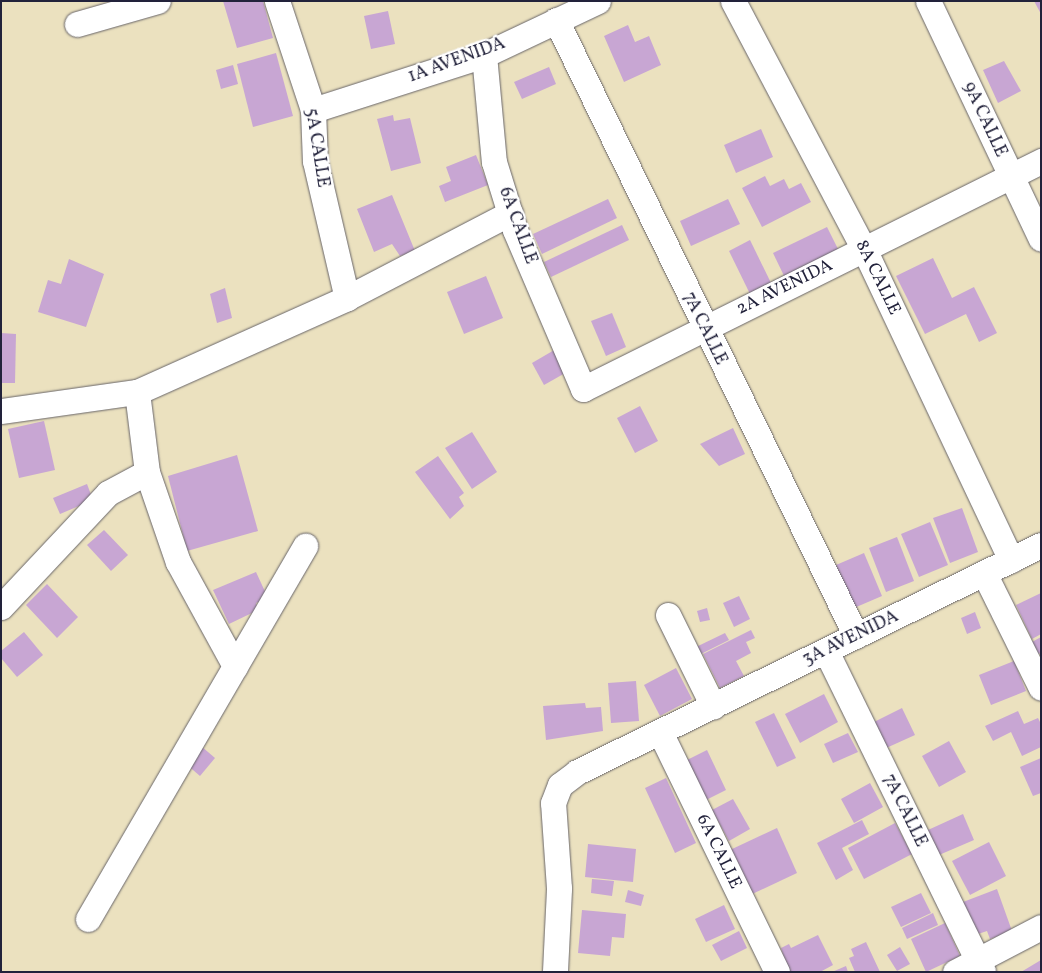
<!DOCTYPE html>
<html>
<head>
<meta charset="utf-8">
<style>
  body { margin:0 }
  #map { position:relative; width:1042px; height:973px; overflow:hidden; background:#ebe1bf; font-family:Vollkorn,serif }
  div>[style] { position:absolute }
  .building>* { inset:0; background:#c8a6d3 }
  .roads { filter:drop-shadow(0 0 1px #686569) drop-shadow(0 0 1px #686569) }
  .minor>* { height:25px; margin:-12.5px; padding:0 12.5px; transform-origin:12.5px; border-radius:12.5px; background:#fff }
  span { translate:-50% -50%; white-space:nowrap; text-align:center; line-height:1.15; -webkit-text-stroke:4.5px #fff; paint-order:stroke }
  .street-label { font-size:18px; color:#22223b }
  .frame { position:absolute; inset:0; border:2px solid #22223b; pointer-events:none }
</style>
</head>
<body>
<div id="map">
  <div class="building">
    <i style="clip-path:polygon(223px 1px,263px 1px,273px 38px,237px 48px)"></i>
    <i style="clip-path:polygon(1034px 1px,1041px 1px,1041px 14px)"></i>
    <i style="clip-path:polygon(388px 11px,395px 44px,371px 49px,364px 16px)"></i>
    <i style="clip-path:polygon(628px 25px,635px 42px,649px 36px,661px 65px,624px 82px,604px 36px)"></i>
    <i style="clip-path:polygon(276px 53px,293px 116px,253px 127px,237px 64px)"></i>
    <i style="clip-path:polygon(1004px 61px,1021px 91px,998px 103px,983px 70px)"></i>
    <i style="clip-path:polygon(233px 65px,238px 84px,221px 89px,216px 70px)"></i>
    <i style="clip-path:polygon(549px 67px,556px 84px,522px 99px,514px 82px)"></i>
    <i style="clip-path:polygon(393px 115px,394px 121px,410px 118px,421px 163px,391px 171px,377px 119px)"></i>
    <i style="clip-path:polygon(761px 129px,773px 157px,736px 173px,724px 145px)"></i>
    <i style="clip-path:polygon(476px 155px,488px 185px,445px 202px,439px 186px,451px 181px,446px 167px)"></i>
    <i style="clip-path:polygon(765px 176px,770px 186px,784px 179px,789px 189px,801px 183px,811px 202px,762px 227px,742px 188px)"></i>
    <i style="clip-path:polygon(392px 195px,415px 251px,400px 256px,392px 244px,374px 252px,357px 209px)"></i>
    <i style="clip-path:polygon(608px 199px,617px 218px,542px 254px,533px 234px)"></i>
    <i style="clip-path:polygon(728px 199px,740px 224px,691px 246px,680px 221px)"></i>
    <i style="clip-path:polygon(622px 225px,629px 240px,551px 277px,544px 262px)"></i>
    <i style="clip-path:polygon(827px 227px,840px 253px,786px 280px,773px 253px)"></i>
    <i style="clip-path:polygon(750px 240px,772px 285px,751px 296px,729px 251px)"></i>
    <i style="clip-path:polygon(933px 258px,952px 298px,974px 287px,997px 333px,979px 342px,966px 314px,925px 334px,896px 276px)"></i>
    <i style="clip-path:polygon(69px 259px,104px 274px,86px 327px,38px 312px,48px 280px,61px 284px)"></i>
    <i style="clip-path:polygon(486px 276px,503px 318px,464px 334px,447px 292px)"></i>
    <i style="clip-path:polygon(225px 288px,232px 318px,217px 323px,210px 294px)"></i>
    <i style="clip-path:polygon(612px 313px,626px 347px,606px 356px,591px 321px)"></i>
    <i style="clip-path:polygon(1px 333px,16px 334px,15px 383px,1px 383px)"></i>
    <i style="clip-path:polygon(556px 349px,567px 372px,544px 385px,532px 363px)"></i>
    <i style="clip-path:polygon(640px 406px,658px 441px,635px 453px,617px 418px)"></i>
    <i style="clip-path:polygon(44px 421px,55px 470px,19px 478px,8px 429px)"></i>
    <i style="clip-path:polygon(733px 428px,745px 454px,719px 466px,700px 444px)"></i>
    <i style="clip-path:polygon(472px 432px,497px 472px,472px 489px,445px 448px)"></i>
    <i style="clip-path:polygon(237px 455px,258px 531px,187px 551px,168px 476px)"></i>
    <i style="clip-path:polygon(438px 456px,464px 493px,459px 497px,464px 506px,450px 519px,415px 472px)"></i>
    <i style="clip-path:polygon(87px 484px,93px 500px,60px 514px,53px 498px)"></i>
    <i style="clip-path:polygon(962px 508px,978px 552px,950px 563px,933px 518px)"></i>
    <i style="clip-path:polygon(930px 522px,948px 565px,919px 577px,901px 534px)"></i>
    <i style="clip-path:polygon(104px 530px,128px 555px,111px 571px,87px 545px)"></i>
    <i style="clip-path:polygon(897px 537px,914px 581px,886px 592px,869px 548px)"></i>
    <i style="clip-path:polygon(864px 553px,882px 596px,854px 608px,836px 565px)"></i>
    <i style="clip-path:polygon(256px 572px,268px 598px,256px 603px,258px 610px,229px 624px,213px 590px)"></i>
    <i style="clip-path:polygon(47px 584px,78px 617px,57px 638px,26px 605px)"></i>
    <i style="clip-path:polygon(1041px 593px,1041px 634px,1032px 639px,1016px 605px)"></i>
    <i style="clip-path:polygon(739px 596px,750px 619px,734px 627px,723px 603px)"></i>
    <i style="clip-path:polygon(707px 608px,710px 620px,700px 622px,697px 611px)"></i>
    <i style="clip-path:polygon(975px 612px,981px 628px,967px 634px,961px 618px)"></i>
    <i style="clip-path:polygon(751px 630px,755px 638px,746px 642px,751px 653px,736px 661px,744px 676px,720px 688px,703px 654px)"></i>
    <i style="clip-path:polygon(24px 632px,43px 655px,17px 677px,1px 658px,1px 651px)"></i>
    <i style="clip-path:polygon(725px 633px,729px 640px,697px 656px,694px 648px)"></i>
    <i style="clip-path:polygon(1041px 637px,1041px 653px,1038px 654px,1032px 642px)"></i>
    <i style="clip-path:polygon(1014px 661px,1026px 691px,991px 705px,979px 675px)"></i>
    <i style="clip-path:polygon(676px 668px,692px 699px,660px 716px,644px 685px)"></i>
    <i style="clip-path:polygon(636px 681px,639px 721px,611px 723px,608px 683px)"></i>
    <i style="clip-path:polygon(824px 694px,838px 722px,800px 743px,785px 714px)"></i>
    <i style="clip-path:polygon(585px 703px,586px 708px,601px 707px,603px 731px,546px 740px,543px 706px)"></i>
    <i style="clip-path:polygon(902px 708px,915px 735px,884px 749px,872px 723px)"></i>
    <i style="clip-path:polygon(1018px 711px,1024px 724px,1038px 718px,1041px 724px,1041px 747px,1022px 756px,1011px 732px,993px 741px,985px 726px)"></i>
    <i style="clip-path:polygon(774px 713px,796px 758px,777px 767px,755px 722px)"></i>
    <i style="clip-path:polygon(848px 733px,858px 752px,833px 763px,824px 744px)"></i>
    <i style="clip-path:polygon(949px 741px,966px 772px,939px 787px,922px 756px)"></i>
    <i style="clip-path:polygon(201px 746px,215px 758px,200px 776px,186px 764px)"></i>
    <i style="clip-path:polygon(707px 750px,726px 790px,706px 800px,687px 760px)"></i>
    <i style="clip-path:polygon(1041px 758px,1041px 793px,1033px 796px,1020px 767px)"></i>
    <i style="clip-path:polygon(666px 778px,696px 843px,675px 853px,645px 788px)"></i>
    <i style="clip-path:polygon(870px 783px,883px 807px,854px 823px,841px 799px)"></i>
    <i style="clip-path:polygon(733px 799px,750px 829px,729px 841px,712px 810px)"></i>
    <i style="clip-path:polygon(963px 814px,974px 840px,939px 855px,928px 830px)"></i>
    <i style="clip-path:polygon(862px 820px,869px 834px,842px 848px,853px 870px,836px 880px,817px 843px)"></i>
    <i style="clip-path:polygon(895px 823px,912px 854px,864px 879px,848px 848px)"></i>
    <i style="clip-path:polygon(777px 828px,797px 873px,750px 895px,730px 850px)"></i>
    <i style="clip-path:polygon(989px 842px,1006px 876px,970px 895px,952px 861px)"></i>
    <i style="clip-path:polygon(588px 844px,636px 849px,633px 882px,585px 877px)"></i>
    <i style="clip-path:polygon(592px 879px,614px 881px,612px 896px,591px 893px)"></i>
    <i style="clip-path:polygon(997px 889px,1012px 931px,990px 939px,987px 931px,975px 935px,963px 902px)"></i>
    <i style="clip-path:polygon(628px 890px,644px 895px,641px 906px,625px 902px)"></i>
    <i style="clip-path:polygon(921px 893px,931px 913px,901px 927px,891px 907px)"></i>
    <i style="clip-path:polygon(724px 905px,735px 929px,706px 942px,695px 919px)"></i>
    <i style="clip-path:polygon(582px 910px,626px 914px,624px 938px,612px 937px,610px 956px,578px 953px)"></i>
    <i style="clip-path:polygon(933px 913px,938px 925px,907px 939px,902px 928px)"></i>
    <i style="clip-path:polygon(945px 923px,960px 956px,926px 972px,911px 939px)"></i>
    <i style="clip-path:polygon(739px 931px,747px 948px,721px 961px,712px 945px)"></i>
    <i style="clip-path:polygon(818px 935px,833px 965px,820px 972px,788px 972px,781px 948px,789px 944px,791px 948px)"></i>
    <i style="clip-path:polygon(866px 942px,880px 972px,855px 972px,849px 958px,854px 956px,851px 949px)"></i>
    <i style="clip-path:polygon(900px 947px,910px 964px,897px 971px,887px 955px)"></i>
    <i style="clip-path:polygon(1041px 960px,1041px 972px,1021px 972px)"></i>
    <i style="clip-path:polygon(846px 966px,848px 972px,832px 972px)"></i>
  </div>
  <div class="roads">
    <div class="minor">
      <i style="left:277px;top:1px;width:115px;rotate:71.7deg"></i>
      <i style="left:313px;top:110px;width:51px;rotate:87.8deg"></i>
      <i style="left:315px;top:161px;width:141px;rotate:76.9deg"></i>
      <i style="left:733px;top:1px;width:280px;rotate:62.2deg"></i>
      <i style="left:864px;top:249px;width:344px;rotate:64.7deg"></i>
      <i style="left:928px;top:1px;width:263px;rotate:64.6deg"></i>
      <i style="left:556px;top:20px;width:685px;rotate:64.03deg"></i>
      <i style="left:77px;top:24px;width:84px;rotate:-15.9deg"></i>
      <i style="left:484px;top:55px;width:107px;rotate:84.7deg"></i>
      <i style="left:494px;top:162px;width:71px;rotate:72.8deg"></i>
      <i style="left:515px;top:230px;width:173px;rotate:66.8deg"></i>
      <i style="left:583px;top:389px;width:512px;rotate:-26.46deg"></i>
      <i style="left:313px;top:110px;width:180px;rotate:-17.8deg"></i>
      <i style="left:484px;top:55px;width:126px;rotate:-25.3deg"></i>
      <i style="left:137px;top:392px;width:81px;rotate:82.9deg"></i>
      <i style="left:147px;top:472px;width:95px;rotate:71deg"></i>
      <i style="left:178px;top:562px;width:119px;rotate:61.3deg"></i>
      <i style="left:1px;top:411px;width:137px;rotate:-8deg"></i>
      <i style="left:137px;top:392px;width:230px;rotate:-24.1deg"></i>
      <i style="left:347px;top:298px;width:184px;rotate:-27.5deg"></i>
      <i style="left:984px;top:573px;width:128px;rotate:63.6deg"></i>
      <i style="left:1px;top:607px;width:156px;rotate:-46.8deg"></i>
      <i style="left:108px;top:493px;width:44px;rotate:-28.3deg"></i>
      <i style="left:668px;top:615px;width:102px;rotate:63.7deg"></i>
      <i style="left:826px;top:651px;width:357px;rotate:63.9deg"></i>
      <i style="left:660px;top:732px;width:267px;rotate:64deg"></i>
      <i style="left:88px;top:919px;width:432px;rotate:-59.8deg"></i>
      <i style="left:555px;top:971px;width:83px;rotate:-87.2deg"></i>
      <i style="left:559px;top:888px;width:85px;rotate:-94deg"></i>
      <i style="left:553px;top:803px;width:19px;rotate:-69deg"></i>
      <i style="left:560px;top:785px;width:21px;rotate:-37deg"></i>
      <i style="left:577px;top:772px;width:517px;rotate:-26.07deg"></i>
      <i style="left:955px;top:972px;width:97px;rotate:-27.6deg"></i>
    </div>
  </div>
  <div class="street-label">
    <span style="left:457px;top:61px;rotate:-20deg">1A AVENIDA</span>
    <span style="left:984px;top:120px;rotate:65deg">9A CALLE</span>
    <span style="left:316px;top:148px;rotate:81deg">5A CALLE</span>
    <span style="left:517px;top:226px;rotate:70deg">6A CALLE</span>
    <span style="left:877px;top:278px;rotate:64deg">8A CALLE</span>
    <span style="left:785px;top:288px;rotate:-26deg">2A AVENIDA</span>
    <span style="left:704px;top:329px;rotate:64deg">7A CALLE</span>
    <span style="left:851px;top:639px;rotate:-26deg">3A AVENIDA</span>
    <span style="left:904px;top:811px;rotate:64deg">7A CALLE</span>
    <span style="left:718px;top:852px;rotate:64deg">6A CALLE</span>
  </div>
  <div class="frame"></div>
</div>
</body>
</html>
